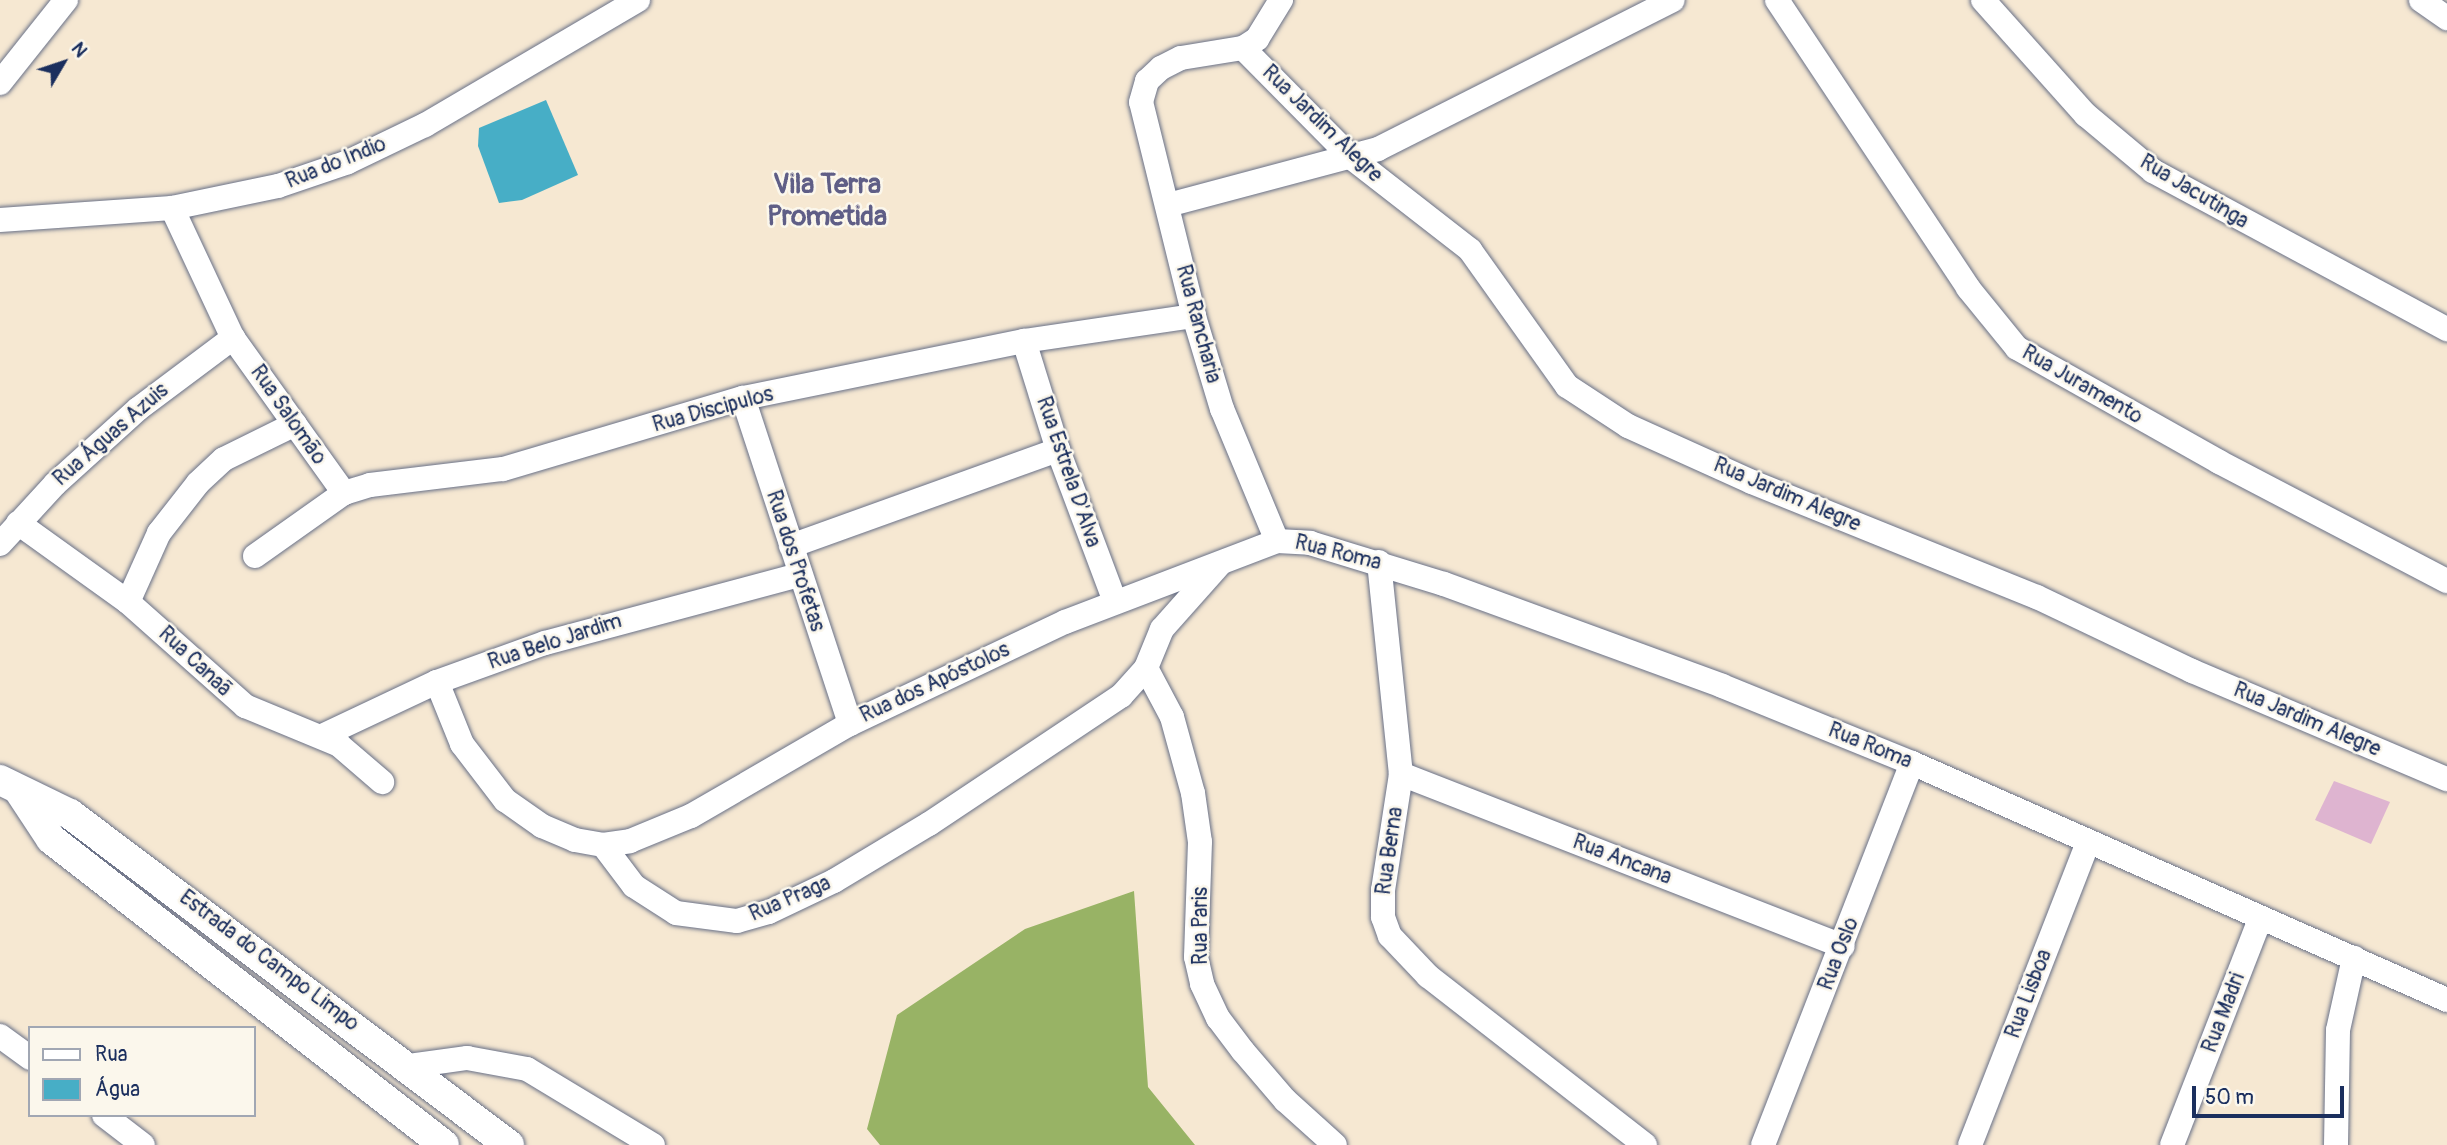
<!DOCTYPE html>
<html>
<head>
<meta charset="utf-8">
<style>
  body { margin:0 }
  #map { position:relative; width:2447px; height:1145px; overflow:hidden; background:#f6e8d2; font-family:Pangolin,sans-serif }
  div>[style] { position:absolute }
  .forest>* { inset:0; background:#98b365 }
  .water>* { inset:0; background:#47aec6 }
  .building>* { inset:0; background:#deb4d0 }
  .roads { filter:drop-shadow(0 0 2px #687087) drop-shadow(0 0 2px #687087) }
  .minor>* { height:24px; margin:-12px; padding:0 12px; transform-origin:12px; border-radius:12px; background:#fff }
  .tertiary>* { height:30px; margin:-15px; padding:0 15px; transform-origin:15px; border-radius:15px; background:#fff }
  span { translate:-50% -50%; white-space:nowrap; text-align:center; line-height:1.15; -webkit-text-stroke:5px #fbf7ec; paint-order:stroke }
  .street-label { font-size:21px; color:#1b2f5e }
  .district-label { font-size:28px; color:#5f5e86; font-weight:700 }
  .legend { position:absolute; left:28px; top:1026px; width:228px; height:91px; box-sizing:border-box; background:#fbf7ec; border:2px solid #a1a7b3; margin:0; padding:9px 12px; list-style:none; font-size:21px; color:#1b2f5e }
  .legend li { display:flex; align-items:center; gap:14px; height:35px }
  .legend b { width:35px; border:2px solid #a1a7b3 }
  .north { position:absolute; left:28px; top:28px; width:70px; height:70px; -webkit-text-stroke:5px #fbf7ec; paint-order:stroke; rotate:51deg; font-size:19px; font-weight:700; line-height:28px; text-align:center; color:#1b2f5e }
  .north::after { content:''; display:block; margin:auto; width:24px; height:32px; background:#1b2f5e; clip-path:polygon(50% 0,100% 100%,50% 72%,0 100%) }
  .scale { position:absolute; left:2192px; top:1086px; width:152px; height:32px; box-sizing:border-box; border:4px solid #1b2f5e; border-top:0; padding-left:9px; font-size:21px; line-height:24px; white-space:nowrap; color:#1b2f5e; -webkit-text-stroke:5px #fbf7ec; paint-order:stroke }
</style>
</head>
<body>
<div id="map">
  <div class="forest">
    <i style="clip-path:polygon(1134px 891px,1148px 1087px,1195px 1145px,880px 1145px,867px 1129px,897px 1015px,1025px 929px)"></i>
  </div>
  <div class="water">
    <i style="clip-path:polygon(546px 100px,578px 175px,522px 200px,499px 203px,478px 146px,479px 128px)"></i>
  </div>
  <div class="building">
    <i style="clip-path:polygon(2334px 781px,2390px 802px,2371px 844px,2315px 820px)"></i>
  </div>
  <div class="roads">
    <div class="minor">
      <i style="left:1777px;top:0;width:346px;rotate:56.4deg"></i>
      <i style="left:1968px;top:288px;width:77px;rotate:50.8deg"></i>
      <i style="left:2017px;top:348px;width:232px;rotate:29.4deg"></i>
      <i style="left:2219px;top:462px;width:257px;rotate:27.6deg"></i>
      <i style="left:1983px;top:0;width:154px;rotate:48.2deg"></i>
      <i style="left:2086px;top:115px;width:87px;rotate:39.9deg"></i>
      <i style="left:2153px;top:171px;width:334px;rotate:28.3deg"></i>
      <i style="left:2421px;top:0;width:32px;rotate:35deg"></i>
      <i style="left:1243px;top:48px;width:155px;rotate:45.3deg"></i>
      <i style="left:1352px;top:158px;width:150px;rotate:37.9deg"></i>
      <i style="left:1470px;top:250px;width:167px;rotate:54.5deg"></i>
      <i style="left:1567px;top:386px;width:73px;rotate:33.3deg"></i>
      <i style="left:1628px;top:426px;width:136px;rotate:24.3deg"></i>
      <i style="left:1752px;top:482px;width:307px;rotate:22deg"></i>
      <i style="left:2037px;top:597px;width:172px;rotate:25.5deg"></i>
      <i style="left:2192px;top:671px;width:277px;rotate:23deg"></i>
      <i style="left:0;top:83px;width:106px;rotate:-51.5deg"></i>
      <i style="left:1168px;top:205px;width:217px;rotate:-14.9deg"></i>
      <i style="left:1378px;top:149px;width:330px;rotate:-26.8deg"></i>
      <i style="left:172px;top:208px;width:144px;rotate:64.9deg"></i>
      <i style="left:233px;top:338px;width:191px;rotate:54.4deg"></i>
      <i style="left:0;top:220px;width:172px;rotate:-4deg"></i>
      <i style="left:172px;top:208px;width:108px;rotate:-11.7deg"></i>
      <i style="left:278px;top:186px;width:74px;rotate:-18.9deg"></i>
      <i style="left:348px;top:162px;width:85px;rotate:-25.7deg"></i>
      <i style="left:425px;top:125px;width:247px;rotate:-30.4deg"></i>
      <i style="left:1024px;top:341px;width:114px;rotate:72.7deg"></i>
      <i style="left:1058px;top:450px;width:162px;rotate:69.4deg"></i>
      <i style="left:743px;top:398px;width:343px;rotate:71.8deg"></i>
      <i style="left:18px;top:523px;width:135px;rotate:35.7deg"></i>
      <i style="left:128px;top:602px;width:157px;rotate:41.6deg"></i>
      <i style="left:245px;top:706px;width:102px;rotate:22.5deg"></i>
      <i style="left:339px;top:745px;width:57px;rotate:40.7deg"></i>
      <i style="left:1277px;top:541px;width:143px;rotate:-112.6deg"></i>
      <i style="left:1222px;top:409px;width:97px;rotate:-106.8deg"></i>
      <i style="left:1194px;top:316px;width:220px;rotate:-103.9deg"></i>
      <i style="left:1141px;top:102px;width:22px;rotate:-74deg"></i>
      <i style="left:1147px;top:81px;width:19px;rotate:-43deg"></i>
      <i style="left:1161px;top:68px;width:22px;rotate:-27deg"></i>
      <i style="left:1181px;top:58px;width:63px;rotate:-9.2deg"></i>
      <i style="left:1243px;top:48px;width:17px;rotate:-33deg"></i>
      <i style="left:1257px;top:39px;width:46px;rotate:-58.4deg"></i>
      <i style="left:0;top:544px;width:81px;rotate:-47.5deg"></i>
      <i style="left:55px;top:484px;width:112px;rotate:-42.1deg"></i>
      <i style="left:138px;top:409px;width:119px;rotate:-36.8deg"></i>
      <i style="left:791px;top:546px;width:284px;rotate:-19.8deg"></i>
      <i style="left:255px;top:556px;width:109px;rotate:-35.3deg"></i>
      <i style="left:344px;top:493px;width:27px;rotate:-17deg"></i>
      <i style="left:370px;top:485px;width:134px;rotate:-6.9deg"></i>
      <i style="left:503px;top:469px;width:250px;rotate:-16.5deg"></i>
      <i style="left:743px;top:398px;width:287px;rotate:-11.5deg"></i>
      <i style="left:1024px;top:341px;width:172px;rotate:-8.4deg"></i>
      <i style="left:1379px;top:562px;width:213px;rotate:84.1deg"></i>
      <i style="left:1401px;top:774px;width:117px;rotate:98.8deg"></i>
      <i style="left:1383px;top:890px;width:27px;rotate:90deg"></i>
      <i style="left:1383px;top:917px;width:20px;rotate:70deg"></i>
      <i style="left:1390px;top:936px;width:55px;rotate:46.5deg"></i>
      <i style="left:1428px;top:976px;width:275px;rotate:37.9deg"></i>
      <i style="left:128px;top:602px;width:76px;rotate:-65.8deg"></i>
      <i style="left:159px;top:533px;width:63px;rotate:-52deg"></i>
      <i style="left:198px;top:483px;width:35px;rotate:-43deg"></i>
      <i style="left:224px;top:459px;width:79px;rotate:-26.2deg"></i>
      <i style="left:1146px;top:668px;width:55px;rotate:62deg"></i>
      <i style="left:1172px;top:717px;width:79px;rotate:74.6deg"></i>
      <i style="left:1193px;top:793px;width:49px;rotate:81.9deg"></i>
      <i style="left:1200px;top:842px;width:115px;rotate:92deg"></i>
      <i style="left:1196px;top:957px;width:28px;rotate:77deg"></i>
      <i style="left:1202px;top:984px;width:38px;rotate:65deg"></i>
      <i style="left:1218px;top:1018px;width:41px;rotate:52.9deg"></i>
      <i style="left:1243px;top:1051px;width:65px;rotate:49.4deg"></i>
      <i style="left:1285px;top:1100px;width:67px;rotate:42deg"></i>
      <i style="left:437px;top:682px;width:67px;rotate:68deg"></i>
      <i style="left:462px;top:744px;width:71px;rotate:52.5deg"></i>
      <i style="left:505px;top:800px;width:45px;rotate:35.1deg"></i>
      <i style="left:542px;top:826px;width:36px;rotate:23deg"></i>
      <i style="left:575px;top:840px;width:28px;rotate:10deg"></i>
      <i style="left:603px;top:845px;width:27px;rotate:-8deg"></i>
      <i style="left:630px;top:841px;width:66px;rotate:-22.3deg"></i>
      <i style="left:691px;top:816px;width:184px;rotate:-30.1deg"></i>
      <i style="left:850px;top:724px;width:238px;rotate:-25.4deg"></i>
      <i style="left:1065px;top:622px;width:227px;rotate:-20.9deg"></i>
      <i style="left:1277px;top:541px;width:33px;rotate:3deg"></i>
      <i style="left:1310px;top:543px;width:140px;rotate:17deg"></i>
      <i style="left:1444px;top:584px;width:296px;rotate:20.1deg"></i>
      <i style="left:1722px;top:686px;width:205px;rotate:22.1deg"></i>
      <i style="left:1912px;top:763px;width:585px;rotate:23.89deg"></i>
      <i style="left:322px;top:736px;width:127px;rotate:-25.2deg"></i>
      <i style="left:437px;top:682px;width:115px;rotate:-19.9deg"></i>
      <i style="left:545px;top:643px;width:262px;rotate:-15deg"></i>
      <i style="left:1401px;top:774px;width:474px;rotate:21.3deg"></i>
      <i style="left:603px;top:845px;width:51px;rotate:52.9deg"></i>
      <i style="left:634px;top:886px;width:50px;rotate:32.7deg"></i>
      <i style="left:676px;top:913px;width:62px;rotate:7.5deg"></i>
      <i style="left:737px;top:921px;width:33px;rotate:-16deg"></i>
      <i style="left:769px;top:912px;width:72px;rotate:-25.5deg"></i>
      <i style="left:834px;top:881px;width:111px;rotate:-31deg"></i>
      <i style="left:929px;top:824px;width:231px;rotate:-33.7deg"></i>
      <i style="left:1121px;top:696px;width:38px;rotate:-48deg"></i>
      <i style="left:1146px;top:668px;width:42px;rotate:-67.7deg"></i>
      <i style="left:1162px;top:629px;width:86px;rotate:-48.3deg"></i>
      <i style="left:0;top:1036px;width:37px;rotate:36deg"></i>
      <i style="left:409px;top:1066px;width:59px;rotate:-7.9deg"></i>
      <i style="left:467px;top:1058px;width:61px;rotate:10.4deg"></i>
      <i style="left:527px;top:1069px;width:147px;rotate:31.1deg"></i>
      <i style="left:104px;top:1115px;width:49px;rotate:37.6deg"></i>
      <i style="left:1763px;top:1145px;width:410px;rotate:-68.7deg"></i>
      <i style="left:1970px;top:1145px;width:324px;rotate:-68.7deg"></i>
      <i style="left:2172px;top:1145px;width:243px;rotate:-68.7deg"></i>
      <i style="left:2336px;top:1145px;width:115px;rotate:-89deg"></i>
      <i style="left:2338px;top:1030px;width:74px;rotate:-77.5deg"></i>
    </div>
    <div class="tertiary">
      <i style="left:0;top:780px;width:78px;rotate:25.9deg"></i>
      <i style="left:70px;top:814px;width:550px;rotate:37.02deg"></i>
      <i style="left:20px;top:792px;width:56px;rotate:56.6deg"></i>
      <i style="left:51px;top:839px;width:498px;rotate:37.9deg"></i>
    </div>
  </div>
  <div class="street-label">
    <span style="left:1322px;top:124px;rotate:44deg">Rua Jardim Alegre</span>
    <span style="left:336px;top:163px;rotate:-22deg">Rua do Indio</span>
    <span style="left:2194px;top:192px;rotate:31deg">Rua Jacutinga</span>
    <span style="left:1198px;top:324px;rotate:75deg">Rua Rancharia</span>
    <span style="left:2082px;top:385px;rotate:30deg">Rua Juramento</span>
    <span style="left:713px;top:410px;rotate:-15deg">Rua Discipulos</span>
    <span style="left:288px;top:415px;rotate:55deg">Rua Salomão</span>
    <span style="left:111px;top:435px;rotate:-41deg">Rua Águas Azuis</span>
    <span style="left:1068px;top:472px;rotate:71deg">Rua Estrela D'Alva</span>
    <span style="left:1787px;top:495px;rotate:23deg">Rua Jardim Alegre</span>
    <span style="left:1338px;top:553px;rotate:14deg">Rua Roma</span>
    <span style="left:795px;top:561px;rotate:72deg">Rua dos Profetas</span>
    <span style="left:555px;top:642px;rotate:-18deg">Rua Belo Jardim</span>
    <span style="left:195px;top:662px;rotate:43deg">Rua Canaã</span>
    <span style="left:935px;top:683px;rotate:-25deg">Rua dos Apóstolos</span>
    <span style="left:2307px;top:720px;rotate:23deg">Rua Jardim Alegre</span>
    <span style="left:1870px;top:746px;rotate:22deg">Rua Roma</span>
    <span style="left:1390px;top:851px;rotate:-82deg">Rua Berna</span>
    <span style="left:1622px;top:860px;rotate:21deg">Rua Ancana</span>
    <span style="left:790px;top:899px;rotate:-23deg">Rua Praga</span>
    <span style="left:1201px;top:926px;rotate:-90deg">Rua Paris</span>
    <span style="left:1839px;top:954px;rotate:-69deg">Rua Oslo</span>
    <span style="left:269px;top:961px;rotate:37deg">Estrada do Campo Limpo</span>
    <span style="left:2029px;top:994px;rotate:-69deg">Rua Lisboa</span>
    <span style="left:2224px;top:1013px;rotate:-69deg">Rua Madri</span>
  </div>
  <div class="district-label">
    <span style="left:827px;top:201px">Vila Terra<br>Prometida</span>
  </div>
  <ul class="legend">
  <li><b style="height:9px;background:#fff"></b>Rua</li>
  <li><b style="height:19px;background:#47aec6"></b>Água</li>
  </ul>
  <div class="north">N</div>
  <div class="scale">50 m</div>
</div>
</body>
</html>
